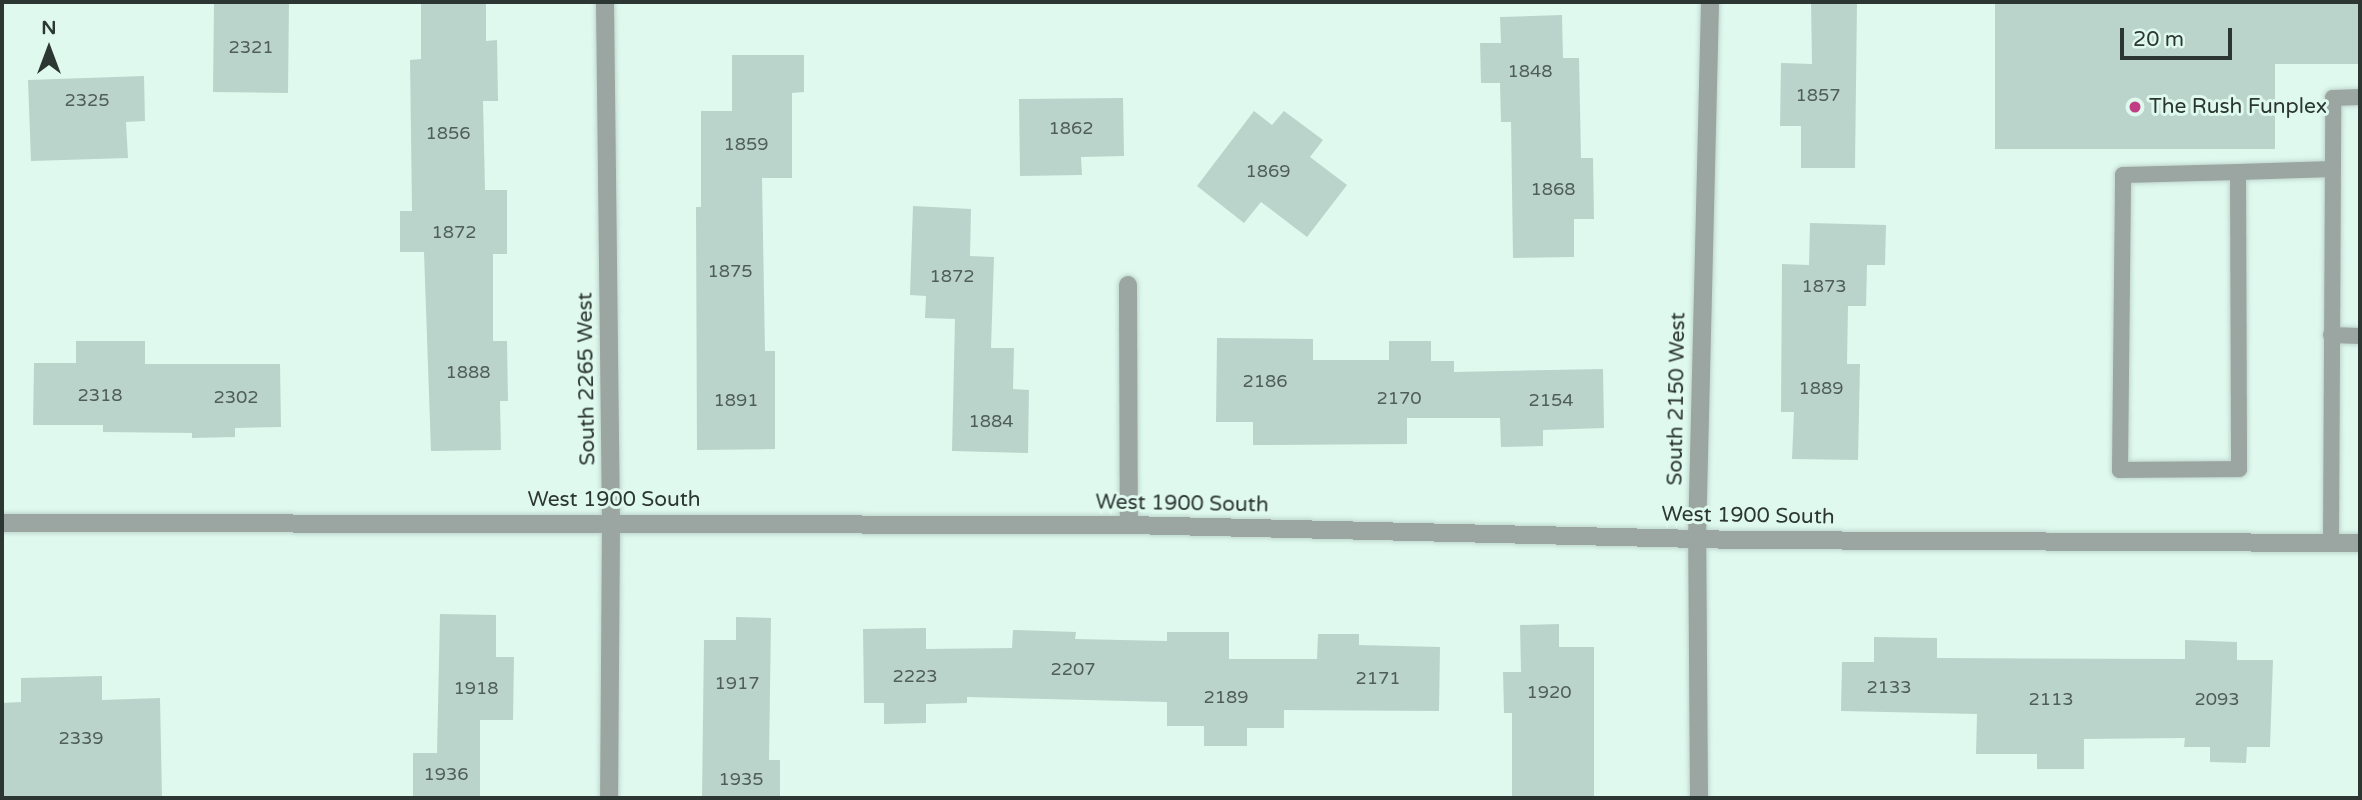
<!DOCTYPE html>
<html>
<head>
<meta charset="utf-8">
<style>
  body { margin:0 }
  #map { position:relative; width:2362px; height:800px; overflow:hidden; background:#dff9ef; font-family:"Varela Round",sans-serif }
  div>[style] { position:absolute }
  .building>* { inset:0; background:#bbd4cb }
  .roads { filter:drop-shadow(0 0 2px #bfd6cd) drop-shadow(0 0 2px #bfd6cd) }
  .service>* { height:16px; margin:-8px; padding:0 8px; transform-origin:8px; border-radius:8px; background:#9ba5a1 }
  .minor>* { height:18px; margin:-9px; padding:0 9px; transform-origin:9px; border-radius:9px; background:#9ba5a1 }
  .dots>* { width:19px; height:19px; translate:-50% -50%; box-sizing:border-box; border:4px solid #dff9ef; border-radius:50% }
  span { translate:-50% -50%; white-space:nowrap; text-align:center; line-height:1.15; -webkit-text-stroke:6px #dff9ef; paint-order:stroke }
  .number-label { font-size:18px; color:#505e59 }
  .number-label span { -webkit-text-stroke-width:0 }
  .poi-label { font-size:21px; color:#2c3633 }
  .left { translate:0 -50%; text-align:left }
  .street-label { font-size:21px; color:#2c3633 }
  .frame { position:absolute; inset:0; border:4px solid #2c3633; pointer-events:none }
  .north { position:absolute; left:14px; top:14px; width:70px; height:70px; -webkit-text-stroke:5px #dff9ef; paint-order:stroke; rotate:0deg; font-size:19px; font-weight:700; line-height:28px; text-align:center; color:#2c3633 }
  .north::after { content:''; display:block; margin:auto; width:24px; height:32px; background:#2c3633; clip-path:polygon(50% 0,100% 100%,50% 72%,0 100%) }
  .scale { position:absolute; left:2120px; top:28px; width:112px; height:32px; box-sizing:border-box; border:4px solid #2c3633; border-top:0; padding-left:9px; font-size:21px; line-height:24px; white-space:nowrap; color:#2c3633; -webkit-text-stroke:5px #dff9ef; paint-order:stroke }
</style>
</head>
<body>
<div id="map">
  <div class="building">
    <i style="clip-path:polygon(214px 2px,289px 2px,288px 93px,213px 92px)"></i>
    <i style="clip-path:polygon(421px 2px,486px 2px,486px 41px,497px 40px,498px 101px,483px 101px,485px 190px,507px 190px,507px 254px,493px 254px,493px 341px,507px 341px,508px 401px,500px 401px,501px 450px,431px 451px,424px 252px,400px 252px,400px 211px,412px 211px,410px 60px,421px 59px)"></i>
    <i style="clip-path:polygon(1811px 2px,1857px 2px,1855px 168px,1801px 168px,1801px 126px,1780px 126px,1781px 63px,1812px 64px)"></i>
    <i style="clip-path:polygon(1995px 2px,2360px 2px,2360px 64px,2275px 64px,2275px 149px,1995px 149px)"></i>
    <i style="clip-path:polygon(1562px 15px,1563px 58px,1579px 58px,1581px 158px,1593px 158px,1594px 219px,1574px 219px,1574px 257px,1513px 258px,1511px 122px,1501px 122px,1500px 83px,1481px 83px,1480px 43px,1501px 43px,1500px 17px)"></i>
    <i style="clip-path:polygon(732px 55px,804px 55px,804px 92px,792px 93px,792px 178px,762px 178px,765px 351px,775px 351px,775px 449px,697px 450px,696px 207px,701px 207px,701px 111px,732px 111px)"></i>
    <i style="clip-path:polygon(144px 76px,145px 121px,126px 122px,128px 158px,31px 161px,28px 80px)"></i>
    <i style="clip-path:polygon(1123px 98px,1124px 156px,1081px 157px,1082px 175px,1020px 176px,1019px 99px)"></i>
    <i style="clip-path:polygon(1254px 111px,1272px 125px,1284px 111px,1323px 140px,1310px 157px,1347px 185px,1307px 237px,1261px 202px,1244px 223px,1197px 186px)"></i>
    <i style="clip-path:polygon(913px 206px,971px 209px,970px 256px,994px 257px,991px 348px,1014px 348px,1013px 389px,1029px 390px,1028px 453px,952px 451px,955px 319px,925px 318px,926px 296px,910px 295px)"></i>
    <i style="clip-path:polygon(1810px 223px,1886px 225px,1885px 265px,1867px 265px,1866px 306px,1848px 306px,1847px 364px,1860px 364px,1858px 460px,1792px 459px,1794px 412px,1781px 412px,1782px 264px,1809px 265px)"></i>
    <i style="clip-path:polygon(1217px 338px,1313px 339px,1313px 360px,1389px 360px,1389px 341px,1431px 341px,1431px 361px,1454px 361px,1454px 372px,1603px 369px,1604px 428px,1543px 430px,1543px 446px,1501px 447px,1500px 418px,1407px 418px,1407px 444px,1253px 445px,1253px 422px,1216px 422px)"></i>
    <i style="clip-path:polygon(76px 341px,145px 341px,145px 364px,280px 364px,281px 427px,235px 428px,235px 437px,192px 438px,192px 433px,103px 432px,103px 425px,33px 425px,34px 363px,76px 363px)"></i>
    <i style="clip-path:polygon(440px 614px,496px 615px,496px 657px,514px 657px,513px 720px,480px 720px,480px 798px,413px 798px,413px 753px,437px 753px)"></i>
    <i style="clip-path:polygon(736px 617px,771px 618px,769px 760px,780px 760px,780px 798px,702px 798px,704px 640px,736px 640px)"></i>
    <i style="clip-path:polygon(1559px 624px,1559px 647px,1594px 647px,1594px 798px,1512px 798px,1512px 713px,1504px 713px,1503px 672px,1521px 672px,1520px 625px)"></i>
    <i style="clip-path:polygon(926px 628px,926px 649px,1012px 648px,1013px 630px,1076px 632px,1075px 639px,1167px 641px,1167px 632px,1229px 632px,1229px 659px,1317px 659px,1318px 634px,1359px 634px,1359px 645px,1440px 647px,1439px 711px,1284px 710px,1284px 728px,1247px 728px,1247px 746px,1204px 746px,1204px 726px,1167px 726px,1167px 702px,967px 697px,967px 703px,926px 704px,926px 723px,884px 724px,884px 703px,864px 703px,863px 629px)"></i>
    <i style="clip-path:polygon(1874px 637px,1937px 638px,1937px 658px,2185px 659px,2185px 640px,2237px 642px,2237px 660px,2273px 660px,2270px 747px,2247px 747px,2246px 763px,2210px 762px,2210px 747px,2184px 747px,2185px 738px,2084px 739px,2084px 769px,2037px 769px,2037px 754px,1976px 754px,1977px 714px,1841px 711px,1842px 662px,1874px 662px)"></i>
    <i style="clip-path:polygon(102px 676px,102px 700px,160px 698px,162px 798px,2px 798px,2px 703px,21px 702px,21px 678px)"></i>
  </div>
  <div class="roads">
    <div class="service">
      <i style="left:2238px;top:172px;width:297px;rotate:89.8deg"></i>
      <i style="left:2239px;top:469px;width:119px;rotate:179.5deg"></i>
      <i style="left:2120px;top:470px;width:295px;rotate:-89.4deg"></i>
      <i style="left:2123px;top:175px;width:115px;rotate:-1.5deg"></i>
      <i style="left:2238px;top:172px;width:95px;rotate:-1.8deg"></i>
      <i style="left:2331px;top:335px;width:29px;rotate:2deg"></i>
      <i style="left:2331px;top:542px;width:444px;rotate:-89.7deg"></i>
      <i style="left:2333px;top:98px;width:27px;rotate:-2deg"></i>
    </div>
    <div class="minor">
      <i style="left:605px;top:2px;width:521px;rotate:89.34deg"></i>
      <i style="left:611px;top:523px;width:275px;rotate:90.4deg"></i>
      <i style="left:1128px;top:285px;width:240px;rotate:89.8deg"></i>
      <i style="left:2px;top:523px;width:1127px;rotate:0.1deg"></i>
      <i style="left:1129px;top:525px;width:610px;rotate:1.41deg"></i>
      <i style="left:1739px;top:540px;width:621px;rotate:0.28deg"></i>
      <i style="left:1699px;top:798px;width:259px;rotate:-90.4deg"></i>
      <i style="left:1697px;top:539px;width:537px;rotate:-88.61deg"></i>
    </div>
  </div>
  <div class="dots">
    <i style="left:2135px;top:107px;background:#c13e84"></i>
  </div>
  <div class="number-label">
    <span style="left:251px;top:47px">2321</span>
    <span style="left:1530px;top:71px">1848</span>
    <span style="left:1818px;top:95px">1857</span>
    <span style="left:87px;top:100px">2325</span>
    <span style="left:1071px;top:128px">1862</span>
    <span style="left:448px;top:133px">1856</span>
    <span style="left:746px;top:144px">1859</span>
    <span style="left:1268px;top:171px">1869</span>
    <span style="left:1553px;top:189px">1868</span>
    <span style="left:454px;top:232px">1872</span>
    <span style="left:730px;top:271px">1875</span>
    <span style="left:952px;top:276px">1872</span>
    <span style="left:1824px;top:286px">1873</span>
    <span style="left:468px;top:372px">1888</span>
    <span style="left:1265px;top:381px">2186</span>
    <span style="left:1821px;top:388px">1889</span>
    <span style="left:100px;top:395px">2318</span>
    <span style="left:236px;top:397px">2302</span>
    <span style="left:1399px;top:398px">2170</span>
    <span style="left:736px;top:400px">1891</span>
    <span style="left:1551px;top:400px">2154</span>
    <span style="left:991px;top:421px">1884</span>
    <span style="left:1073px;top:669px">2207</span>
    <span style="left:915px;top:676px">2223</span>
    <span style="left:1378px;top:678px">2171</span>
    <span style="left:737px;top:683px">1917</span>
    <span style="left:1889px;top:687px">2133</span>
    <span style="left:476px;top:688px">1918</span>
    <span style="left:1549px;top:692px">1920</span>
    <span style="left:1226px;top:697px">2189</span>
    <span style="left:2051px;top:699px">2113</span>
    <span style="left:2217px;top:699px">2093</span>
    <span style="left:81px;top:738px">2339</span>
    <span style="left:446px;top:774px">1936</span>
    <span style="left:741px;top:779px">1935</span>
  </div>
  <div class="poi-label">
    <span class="left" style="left:2149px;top:107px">The Rush Funplex</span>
  </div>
  <div class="street-label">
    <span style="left:587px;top:379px;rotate:-91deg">South 2265 West</span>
    <span style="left:1677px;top:399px;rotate:-89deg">South 2150 West</span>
    <span style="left:614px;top:500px">West 1900 South</span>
    <span style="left:1182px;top:504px;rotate:1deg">West 1900 South</span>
    <span style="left:1748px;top:516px;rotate:1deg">West 1900 South</span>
  </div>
  <div class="frame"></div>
  <div class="north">N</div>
  <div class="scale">20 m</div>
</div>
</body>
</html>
